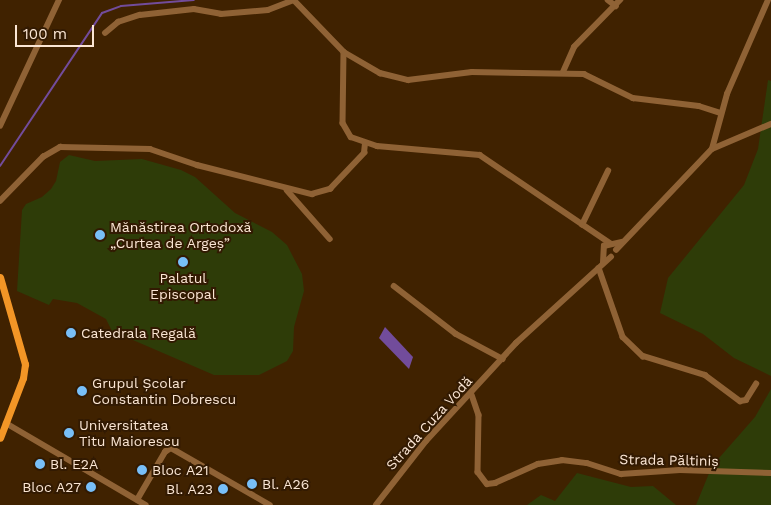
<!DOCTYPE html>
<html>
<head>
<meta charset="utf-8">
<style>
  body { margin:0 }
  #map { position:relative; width:771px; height:505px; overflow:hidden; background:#402200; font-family:"Work Sans",sans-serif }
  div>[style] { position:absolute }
  .green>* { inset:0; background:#2e3c08 }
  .water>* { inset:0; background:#724c9b }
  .stream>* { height:2px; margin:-1px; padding:0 1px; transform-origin:1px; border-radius:1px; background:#724c9b }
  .minor>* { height:5.5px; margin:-2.75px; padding:0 2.75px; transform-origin:2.75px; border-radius:2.75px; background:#8f6235 }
  .major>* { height:7px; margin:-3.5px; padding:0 3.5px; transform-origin:3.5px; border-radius:3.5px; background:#f39626 }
  .dots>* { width:14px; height:14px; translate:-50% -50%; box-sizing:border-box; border:2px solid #321a02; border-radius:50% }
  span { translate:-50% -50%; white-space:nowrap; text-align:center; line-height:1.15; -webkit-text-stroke:4px #321a02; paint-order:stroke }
  .poi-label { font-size:14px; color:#fbe6d4 }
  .left { translate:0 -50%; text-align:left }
  .right { translate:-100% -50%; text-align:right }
  .street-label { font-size:14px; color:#fbe6d4 }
  .scale { position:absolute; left:15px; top:25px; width:79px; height:22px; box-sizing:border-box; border:2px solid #fbe6d4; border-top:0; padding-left:6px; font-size:15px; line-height:18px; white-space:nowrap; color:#fbe6d4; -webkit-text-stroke:4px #321a02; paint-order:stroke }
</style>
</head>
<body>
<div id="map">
  <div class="green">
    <i style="clip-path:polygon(768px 80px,771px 81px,771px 376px,734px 358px,703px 334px,660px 313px,668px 278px,744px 185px,758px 149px)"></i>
    <i style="clip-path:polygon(69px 155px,95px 161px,142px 159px,181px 170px,195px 177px,235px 213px,272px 232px,287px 245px,302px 274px,304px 291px,294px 327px,293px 351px,287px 361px,259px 375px,214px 375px,112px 331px,106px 319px,77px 303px,53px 299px,49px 305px,17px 291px,22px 210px,26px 204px,42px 197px,51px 189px,56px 181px,60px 162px)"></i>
    <i style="clip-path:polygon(771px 389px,771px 505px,696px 505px,712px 466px,755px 417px)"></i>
    <i style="clip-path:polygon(577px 473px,631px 487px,653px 486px,676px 505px,527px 505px,541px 495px,555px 501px)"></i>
  </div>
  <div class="water">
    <i style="clip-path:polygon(385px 327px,413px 357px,409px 369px,379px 338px)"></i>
  </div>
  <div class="stream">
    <i style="left:0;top:166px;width:184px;rotate:-56.3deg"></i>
    <i style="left:102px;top:13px;width:20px;rotate:-20deg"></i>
    <i style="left:121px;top:6px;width:73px;rotate:-4.7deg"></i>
  </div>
  <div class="minor">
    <i style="left:294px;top:0;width:72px;rotate:46.1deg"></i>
    <i style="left:344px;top:52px;width:71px;rotate:90.8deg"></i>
    <i style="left:343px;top:123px;width:16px;rotate:60deg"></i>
    <i style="left:351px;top:137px;width:28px;rotate:19deg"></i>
    <i style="left:377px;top:146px;width:103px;rotate:5deg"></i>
    <i style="left:480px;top:155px;width:157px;rotate:34.1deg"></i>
    <i style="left:608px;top:0;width:10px;rotate:37deg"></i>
    <i style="left:105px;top:33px;width:17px;rotate:-40deg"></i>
    <i style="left:118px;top:22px;width:23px;rotate:-18deg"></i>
    <i style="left:140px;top:15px;width:54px;rotate:-6.3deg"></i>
    <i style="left:194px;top:9px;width:27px;rotate:10deg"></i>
    <i style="left:221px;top:14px;width:47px;rotate:-4.9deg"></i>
    <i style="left:268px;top:10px;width:28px;rotate:-21deg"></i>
    <i style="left:344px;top:52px;width:42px;rotate:30.3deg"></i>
    <i style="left:380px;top:73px;width:29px;rotate:14deg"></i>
    <i style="left:408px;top:80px;width:64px;rotate:-7.1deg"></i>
    <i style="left:472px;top:72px;width:112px;rotate:1deg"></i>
    <i style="left:584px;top:74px;width:55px;rotate:26.1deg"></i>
    <i style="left:633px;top:98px;width:66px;rotate:6.9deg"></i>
    <i style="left:699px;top:106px;width:22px;rotate:18deg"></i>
    <i style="left:563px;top:72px;width:27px;rotate:-66deg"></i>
    <i style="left:574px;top:47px;width:66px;rotate:-45.6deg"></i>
    <i style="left:0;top:126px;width:139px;rotate:-64.9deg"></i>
    <i style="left:712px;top:149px;width:64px;rotate:-23deg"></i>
    <i style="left:287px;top:190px;width:65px;rotate:48.7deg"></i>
    <i style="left:0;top:201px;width:62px;rotate:-45.7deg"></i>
    <i style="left:43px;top:157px;width:20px;rotate:-30deg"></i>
    <i style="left:60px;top:147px;width:90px;rotate:1.3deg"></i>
    <i style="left:150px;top:149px;width:50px;rotate:18.8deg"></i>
    <i style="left:197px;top:165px;width:119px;rotate:14.2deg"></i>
    <i style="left:312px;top:194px;width:19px;rotate:-16deg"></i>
    <i style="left:330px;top:189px;width:50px;rotate:-46.6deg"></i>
    <i style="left:364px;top:153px;width:9px;rotate:-84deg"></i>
    <i style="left:582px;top:225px;width:60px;rotate:-64.3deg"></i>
    <i style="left:616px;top:250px;width:139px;rotate:-46.5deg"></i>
    <i style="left:712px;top:149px;width:57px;rotate:-74.7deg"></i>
    <i style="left:727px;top:94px;width:103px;rotate:-66.4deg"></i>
    <i style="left:603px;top:263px;width:17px;rotate:-87deg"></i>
    <i style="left:604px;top:246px;width:18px;rotate:-13deg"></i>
    <i style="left:599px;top:268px;width:73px;rotate:70.8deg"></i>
    <i style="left:623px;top:337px;width:28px;rotate:44deg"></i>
    <i style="left:643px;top:356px;width:65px;rotate:17deg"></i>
    <i style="left:705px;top:375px;width:44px;rotate:36.6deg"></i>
    <i style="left:740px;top:401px;width:6px;rotate:-9deg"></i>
    <i style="left:746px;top:400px;width:19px;rotate:-58deg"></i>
    <i style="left:394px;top:286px;width:78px;rotate:37.7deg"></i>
    <i style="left:456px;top:334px;width:53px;rotate:28deg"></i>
    <i style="left:472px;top:395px;width:21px;rotate:71deg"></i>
    <i style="left:479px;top:415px;width:57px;rotate:91deg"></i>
    <i style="left:478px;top:472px;width:15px;rotate:53deg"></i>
    <i style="left:487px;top:484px;width:8px;rotate:-7deg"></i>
    <i style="left:495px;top:483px;width:47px;rotate:-23.8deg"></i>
    <i style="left:538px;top:464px;width:24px;rotate:-9deg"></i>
    <i style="left:562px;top:460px;width:25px;rotate:7deg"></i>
    <i style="left:587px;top:463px;width:36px;rotate:18deg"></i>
    <i style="left:621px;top:474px;width:59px;rotate:-3.9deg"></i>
    <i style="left:680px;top:470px;width:91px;rotate:1.9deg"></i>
    <i style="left:6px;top:423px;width:162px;rotate:30.4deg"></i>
    <i style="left:137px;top:500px;width:56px;rotate:-59.7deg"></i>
    <i style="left:165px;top:452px;width:7px;rotate:-34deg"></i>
    <i style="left:171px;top:448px;width:114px;rotate:29.9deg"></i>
    <i style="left:376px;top:505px;width:81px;rotate:-52deg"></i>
    <i style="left:426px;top:441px;width:133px;rotate:-47.4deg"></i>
    <i style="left:516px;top:343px;width:128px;rotate:-42.2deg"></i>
  </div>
  <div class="major">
    <i style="left:0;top:277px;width:91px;rotate:74deg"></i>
    <i style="left:25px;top:364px;width:14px;rotate:98deg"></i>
    <i style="left:23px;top:378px;width:64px;rotate:111deg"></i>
  </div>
  <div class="dots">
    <i style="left:100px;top:235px;background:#78bff8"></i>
    <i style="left:183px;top:262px;background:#78bff8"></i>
    <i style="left:71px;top:333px;background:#78bff8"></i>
    <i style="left:82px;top:391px;background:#78bff8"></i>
    <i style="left:69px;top:433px;background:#78bff8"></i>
    <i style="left:40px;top:464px;background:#78bff8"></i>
    <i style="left:142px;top:470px;background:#78bff8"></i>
    <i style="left:252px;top:484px;background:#78bff8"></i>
    <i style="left:91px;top:487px;background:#78bff8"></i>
    <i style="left:223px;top:489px;background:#78bff8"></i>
  </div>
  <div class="poi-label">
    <span class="left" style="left:110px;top:235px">Mănăstirea Ortodoxă<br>„Curtea de Argeș”</span>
    <span style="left:183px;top:286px">Palatul<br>Episcopal</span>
    <span class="left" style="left:81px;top:333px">Catedrala Regală</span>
    <span class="left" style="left:92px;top:391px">Grupul Școlar<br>Constantin Dobrescu</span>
    <span class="left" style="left:79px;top:433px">Universitatea<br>Titu Maiorescu</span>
    <span class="left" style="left:50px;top:464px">Bl. E2A</span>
    <span class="left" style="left:152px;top:470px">Bloc A21</span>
    <span class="left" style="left:262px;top:484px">Bl. A26</span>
    <span class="right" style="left:81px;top:487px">Bloc A27</span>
    <span class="right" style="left:213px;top:489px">Bl. A23</span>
  </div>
  <div class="street-label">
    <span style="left:429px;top:423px;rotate:-48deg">Strada Cuza Vodă</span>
    <span style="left:669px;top:460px;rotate:1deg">Strada Păltiniș</span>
  </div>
  <div class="scale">100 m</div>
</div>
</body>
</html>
